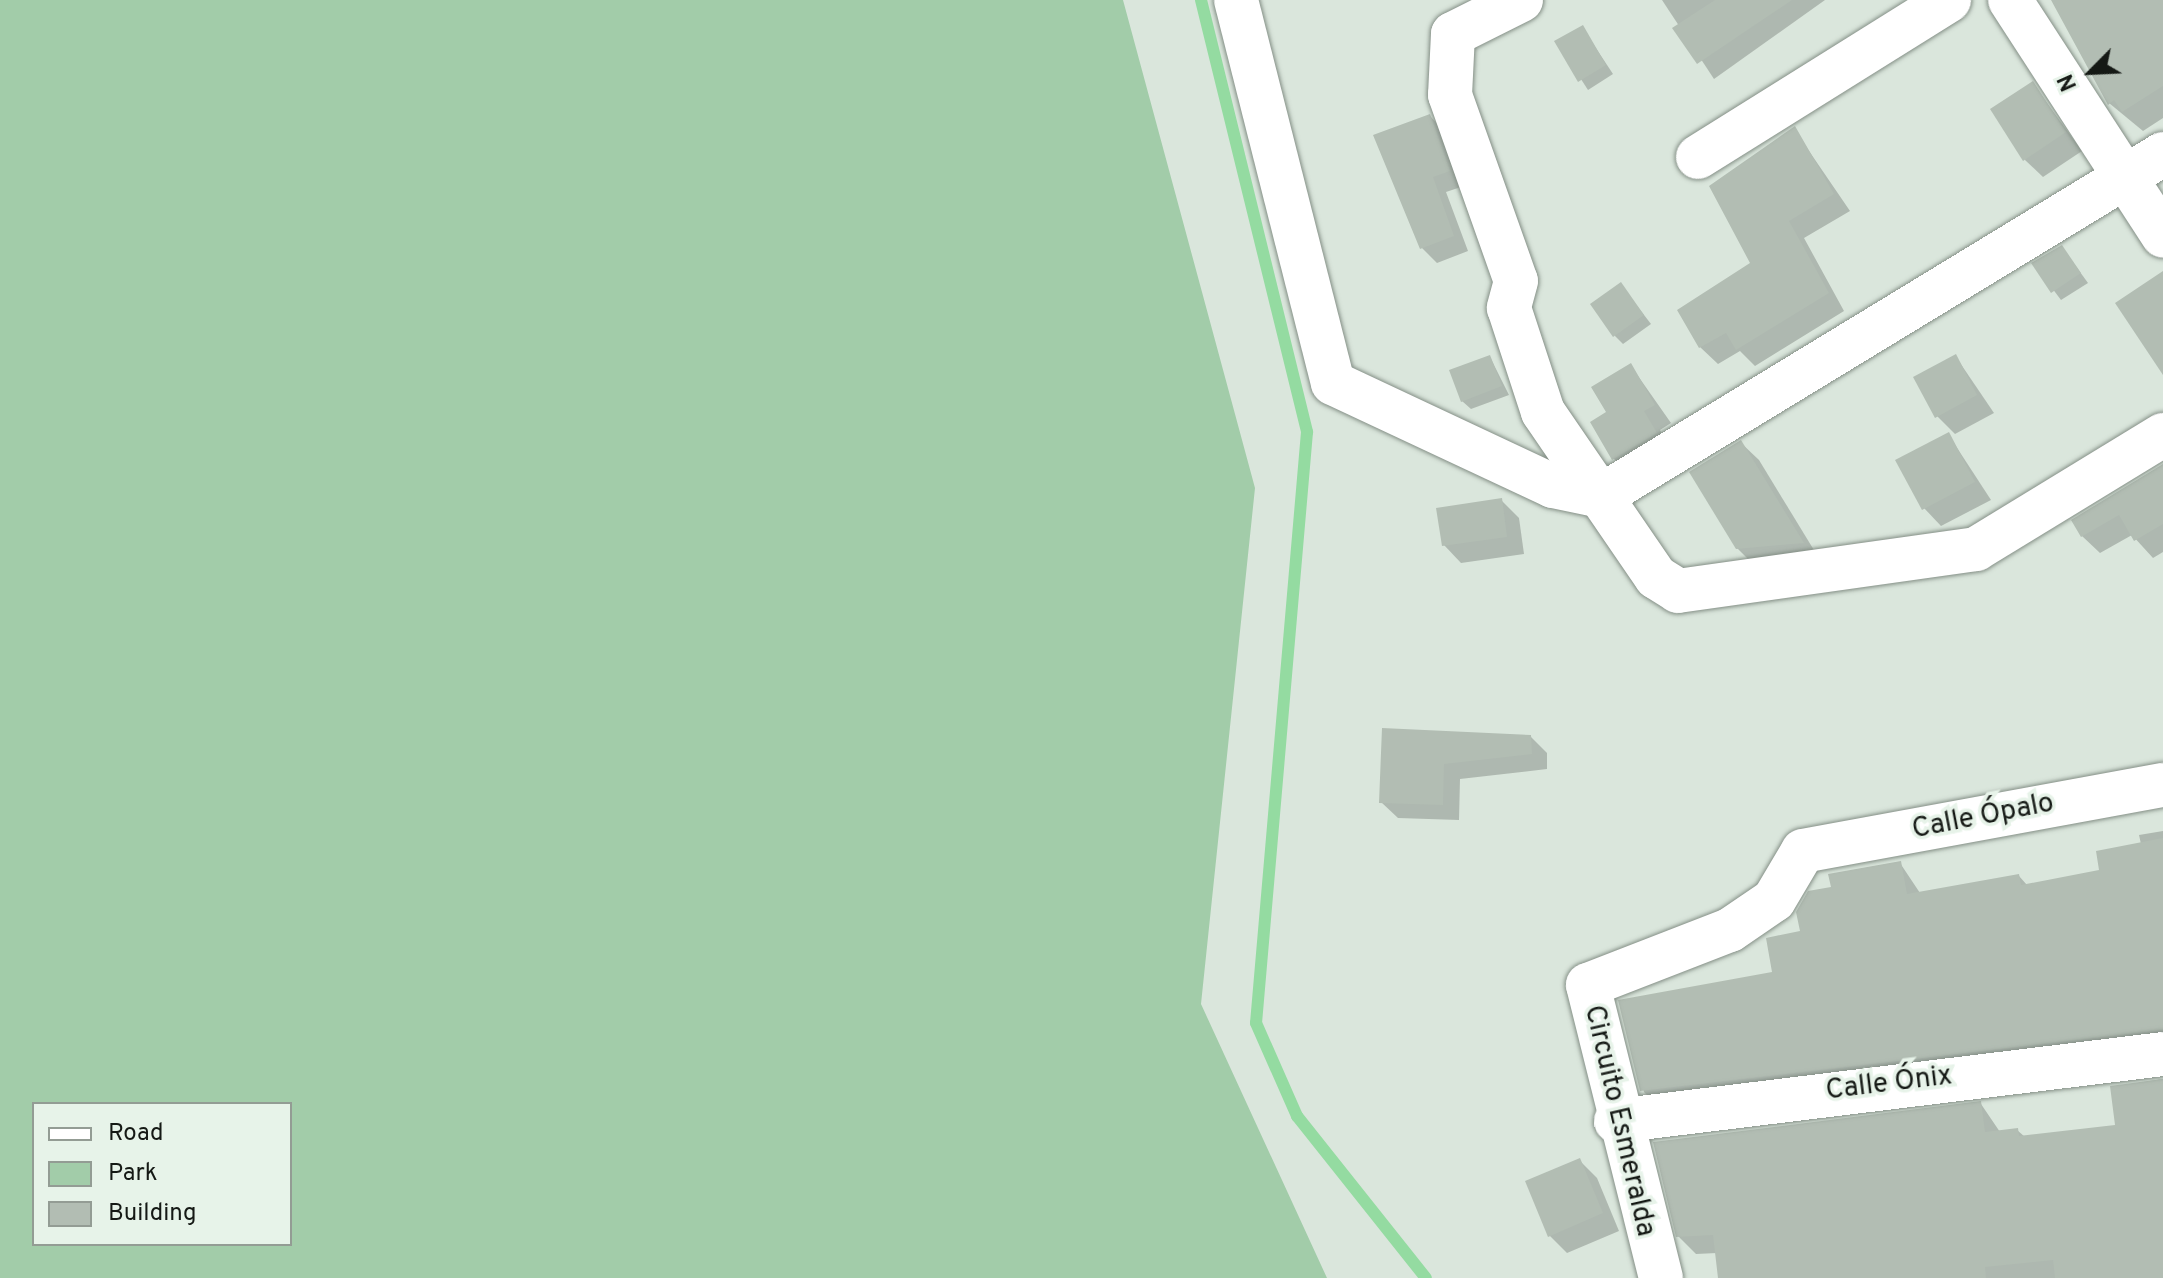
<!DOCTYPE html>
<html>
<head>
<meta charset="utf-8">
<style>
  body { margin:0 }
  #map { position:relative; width:2163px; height:1278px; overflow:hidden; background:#dae6dc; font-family:Overpass,sans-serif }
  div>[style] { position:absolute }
  .green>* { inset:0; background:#a2cca9 }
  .shadow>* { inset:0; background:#0003 }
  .stream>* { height:12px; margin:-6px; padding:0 6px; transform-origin:6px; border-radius:6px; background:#94dba1 }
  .building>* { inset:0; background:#b2bdb3 }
  .roads { filter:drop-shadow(0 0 2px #848f86) drop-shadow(0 0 2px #848f86) }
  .minor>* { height:44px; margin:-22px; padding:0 22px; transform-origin:22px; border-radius:22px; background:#fff }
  span { translate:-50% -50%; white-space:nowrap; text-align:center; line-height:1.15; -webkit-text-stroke:7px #e7f3e9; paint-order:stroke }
  .street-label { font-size:28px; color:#151915 }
  .legend { position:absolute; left:32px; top:1102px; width:260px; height:144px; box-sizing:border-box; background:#e7f3e9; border:2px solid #939c94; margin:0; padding:10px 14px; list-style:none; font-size:24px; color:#151915 }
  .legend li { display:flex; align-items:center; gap:16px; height:40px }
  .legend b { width:40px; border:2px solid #939c94 }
  .north { position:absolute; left:2051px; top:32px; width:80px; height:80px; -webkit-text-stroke:6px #e7f3e9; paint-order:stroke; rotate:246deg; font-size:22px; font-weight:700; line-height:32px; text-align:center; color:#151915 }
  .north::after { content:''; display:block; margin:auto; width:28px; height:36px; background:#151915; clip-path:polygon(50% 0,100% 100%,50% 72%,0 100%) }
</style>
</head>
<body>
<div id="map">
  <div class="green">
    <i style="clip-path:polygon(evenodd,0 0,1123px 0,1255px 488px,1201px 1004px,1327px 1278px,0 1278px,0 0,34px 1104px,290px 1104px,290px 1244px,34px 1244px,34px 1104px)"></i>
  </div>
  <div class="shadow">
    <i style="clip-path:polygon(1662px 0,1825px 0,1714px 79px)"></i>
    <i style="clip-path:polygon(2053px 0,2163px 0,2163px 118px,2143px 131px,2109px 103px)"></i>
    <i style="clip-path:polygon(1582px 27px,1613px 74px,1588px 90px,1557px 42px)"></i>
    <i style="clip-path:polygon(2033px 84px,2082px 151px,2043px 177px,2025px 160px)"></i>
    <i style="clip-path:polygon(1430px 116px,1444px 131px,1464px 186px,1446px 192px,1468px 251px,1437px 263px,1422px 248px)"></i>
    <i style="clip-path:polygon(1794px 129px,1850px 211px,1804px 238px,1844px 311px,1755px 366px,1740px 351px,1718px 364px,1700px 347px,1752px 264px)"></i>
    <i style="clip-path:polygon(2062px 247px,2088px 283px,2061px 300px,2034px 264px)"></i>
    <i style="clip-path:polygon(1621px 285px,1651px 324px,1623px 344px,1615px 336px)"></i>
    <i style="clip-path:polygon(1490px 357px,1509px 395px,1471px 409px,1462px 401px)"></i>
    <i style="clip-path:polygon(1956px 357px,1994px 413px,1955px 434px,1937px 416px)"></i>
    <i style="clip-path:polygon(1631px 366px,1671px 423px,1660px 430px,1673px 451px,1632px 476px,1614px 459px,1608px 413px)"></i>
    <i style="clip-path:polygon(1948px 434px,1991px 500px,1941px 526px,1924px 508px)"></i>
    <i style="clip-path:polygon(1741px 443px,1759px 460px,1820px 560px,1755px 566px,1737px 548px)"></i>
    <i style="clip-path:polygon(2163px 467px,2163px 552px,2153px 558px,2132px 535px,2100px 553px,2082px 536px)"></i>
    <i style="clip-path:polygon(1501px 500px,1519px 518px,1524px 554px,1461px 563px,1444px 545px)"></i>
    <i style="clip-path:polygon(1384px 730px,1530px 736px,1547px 753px,1547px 769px,1460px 779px,1459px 820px,1398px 818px,1381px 802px)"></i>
    <i style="clip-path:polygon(2163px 831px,2163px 1048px,1662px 1110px,1644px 1092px,1620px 1002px,1774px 974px,1833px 889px,1900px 863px,1920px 893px,2019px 876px,2027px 885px,2101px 872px,2141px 844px,2139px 835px)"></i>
    <i style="clip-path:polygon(2163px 1079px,2163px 1278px,1720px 1278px,1717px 1253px,1696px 1254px,1678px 1236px,1981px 1104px,2000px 1132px,2017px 1130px,2025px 1137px,2117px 1127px,2112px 1087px)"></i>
    <i style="clip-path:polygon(1579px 1160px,1597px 1178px,1619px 1231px,1567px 1253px,1549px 1235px)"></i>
  </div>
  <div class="stream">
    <i style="left:1201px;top:0;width:445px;rotate:76.2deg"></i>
    <i style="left:1307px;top:432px;width:593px;rotate:94.93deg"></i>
    <i style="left:1256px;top:1023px;width:102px;rotate:66.2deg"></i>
    <i style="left:1297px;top:1116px;width:207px;rotate:51.5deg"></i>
  </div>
  <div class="building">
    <i style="clip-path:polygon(1715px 0,1792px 0,1697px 64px,1672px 28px)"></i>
    <i style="clip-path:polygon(2051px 0,2163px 0,2163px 86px,2122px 112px,2114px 100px,2108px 105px)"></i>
    <i style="clip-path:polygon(1583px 25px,1606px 65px,1578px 82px,1554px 41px)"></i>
    <i style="clip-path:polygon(2033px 81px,2066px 132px,2023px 161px,1990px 109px)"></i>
    <i style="clip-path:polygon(1430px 114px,1450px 171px,1433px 177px,1454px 236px,1420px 249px,1373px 135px)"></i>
    <i style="clip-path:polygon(1795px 126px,1834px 194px,1789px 221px,1829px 293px,1736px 350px,1726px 333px,1699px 348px,1677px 310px,1750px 263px,1709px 186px)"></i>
    <i style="clip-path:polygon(2062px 245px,2081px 273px,2051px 293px,2031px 263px)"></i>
    <i style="clip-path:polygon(2163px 271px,2163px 375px,2115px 303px)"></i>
    <i style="clip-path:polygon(1621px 282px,1644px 315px,1613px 337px,1590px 304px)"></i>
    <i style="clip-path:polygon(1956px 354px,1977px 395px,1935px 418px,1913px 377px)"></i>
    <i style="clip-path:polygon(1490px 355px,1502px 386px,1461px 402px,1449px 370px)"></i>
    <i style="clip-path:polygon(1631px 363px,1655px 405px,1644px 411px,1657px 433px,1612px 460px,1590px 422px,1606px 412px,1591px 387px)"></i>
    <i style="clip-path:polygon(1949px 432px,1975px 482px,1922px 510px,1895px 460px)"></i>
    <i style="clip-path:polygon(1741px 440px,1804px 543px,1736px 549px,1689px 472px)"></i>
    <i style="clip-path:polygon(2163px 464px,2163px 524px,2134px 541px,2119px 515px,2081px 537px,2071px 520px)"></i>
    <i style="clip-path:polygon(1502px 498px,1507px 537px,1442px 546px,1436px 508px)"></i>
    <i style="clip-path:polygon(1382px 728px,1531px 735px,1532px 754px,1444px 764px,1443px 805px,1379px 803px)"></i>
    <i style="clip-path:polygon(2163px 838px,2163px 1030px,1640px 1091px,1618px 1000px,1772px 972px,1766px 938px,1800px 931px,1796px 912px,1808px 891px,1831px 887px,1828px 874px,1901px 861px,1907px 894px,2019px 874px,2021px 885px,2099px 870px,2096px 851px)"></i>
    <i style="clip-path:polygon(2163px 1079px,2163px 1278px,2055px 1278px,2053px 1260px,1985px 1267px,1986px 1278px,1718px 1278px,1713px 1235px,1676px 1237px,1653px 1142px,1981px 1101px,1985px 1132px,2018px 1128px,2019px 1136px,2115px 1125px,2110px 1086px)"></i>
    <i style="clip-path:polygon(1580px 1158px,1603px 1213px,1548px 1237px,1525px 1181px)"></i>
  </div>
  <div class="roads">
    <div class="minor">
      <i style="left:1236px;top:0;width:395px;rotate:75.8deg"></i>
      <i style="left:1333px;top:383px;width:243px;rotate:25.1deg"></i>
      <i style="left:1553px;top:486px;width:49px;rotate:11.8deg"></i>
      <i style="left:1601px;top:496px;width:658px;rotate:-31.32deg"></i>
      <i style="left:1521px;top:0;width:76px;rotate:153.4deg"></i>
      <i style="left:1453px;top:34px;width:61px;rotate:92.8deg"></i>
      <i style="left:1450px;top:95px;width:197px;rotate:70.5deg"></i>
      <i style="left:1516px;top:281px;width:28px;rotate:105deg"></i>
      <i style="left:1509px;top:308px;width:109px;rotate:71.9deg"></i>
      <i style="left:1543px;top:412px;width:200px;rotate:55.6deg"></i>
      <i style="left:1656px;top:577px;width:26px;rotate:32deg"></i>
      <i style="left:1678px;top:591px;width:301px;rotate:-8deg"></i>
      <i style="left:1976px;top:549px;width:219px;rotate:-31.4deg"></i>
      <i style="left:2010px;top:0;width:281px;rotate:57deg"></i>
      <i style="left:1698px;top:157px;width:296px;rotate:-32deg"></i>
      <i style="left:1616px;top:1121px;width:551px;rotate:-6.98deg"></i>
      <i style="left:1661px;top:1278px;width:302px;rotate:-104deg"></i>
      <i style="left:1588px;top:985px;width:152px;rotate:-21.2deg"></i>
      <i style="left:1730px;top:930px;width:53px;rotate:-34.3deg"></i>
      <i style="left:1774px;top:900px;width:57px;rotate:-59.4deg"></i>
      <i style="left:1803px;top:851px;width:366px;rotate:-10.4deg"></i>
    </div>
  </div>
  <div class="street-label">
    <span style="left:1983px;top:817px;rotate:-11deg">Calle Ópalo</span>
    <span style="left:1889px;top:1084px;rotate:-7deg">Calle Ónix</span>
    <span style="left:1619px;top:1121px;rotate:77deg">Circuito Esmeralda</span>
  </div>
  <ul class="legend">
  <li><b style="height:10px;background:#fff"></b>Road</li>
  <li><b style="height:22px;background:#a2cca9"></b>Park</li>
  <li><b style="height:22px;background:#b2bdb3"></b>Building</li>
  </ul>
  <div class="north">N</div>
</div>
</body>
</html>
